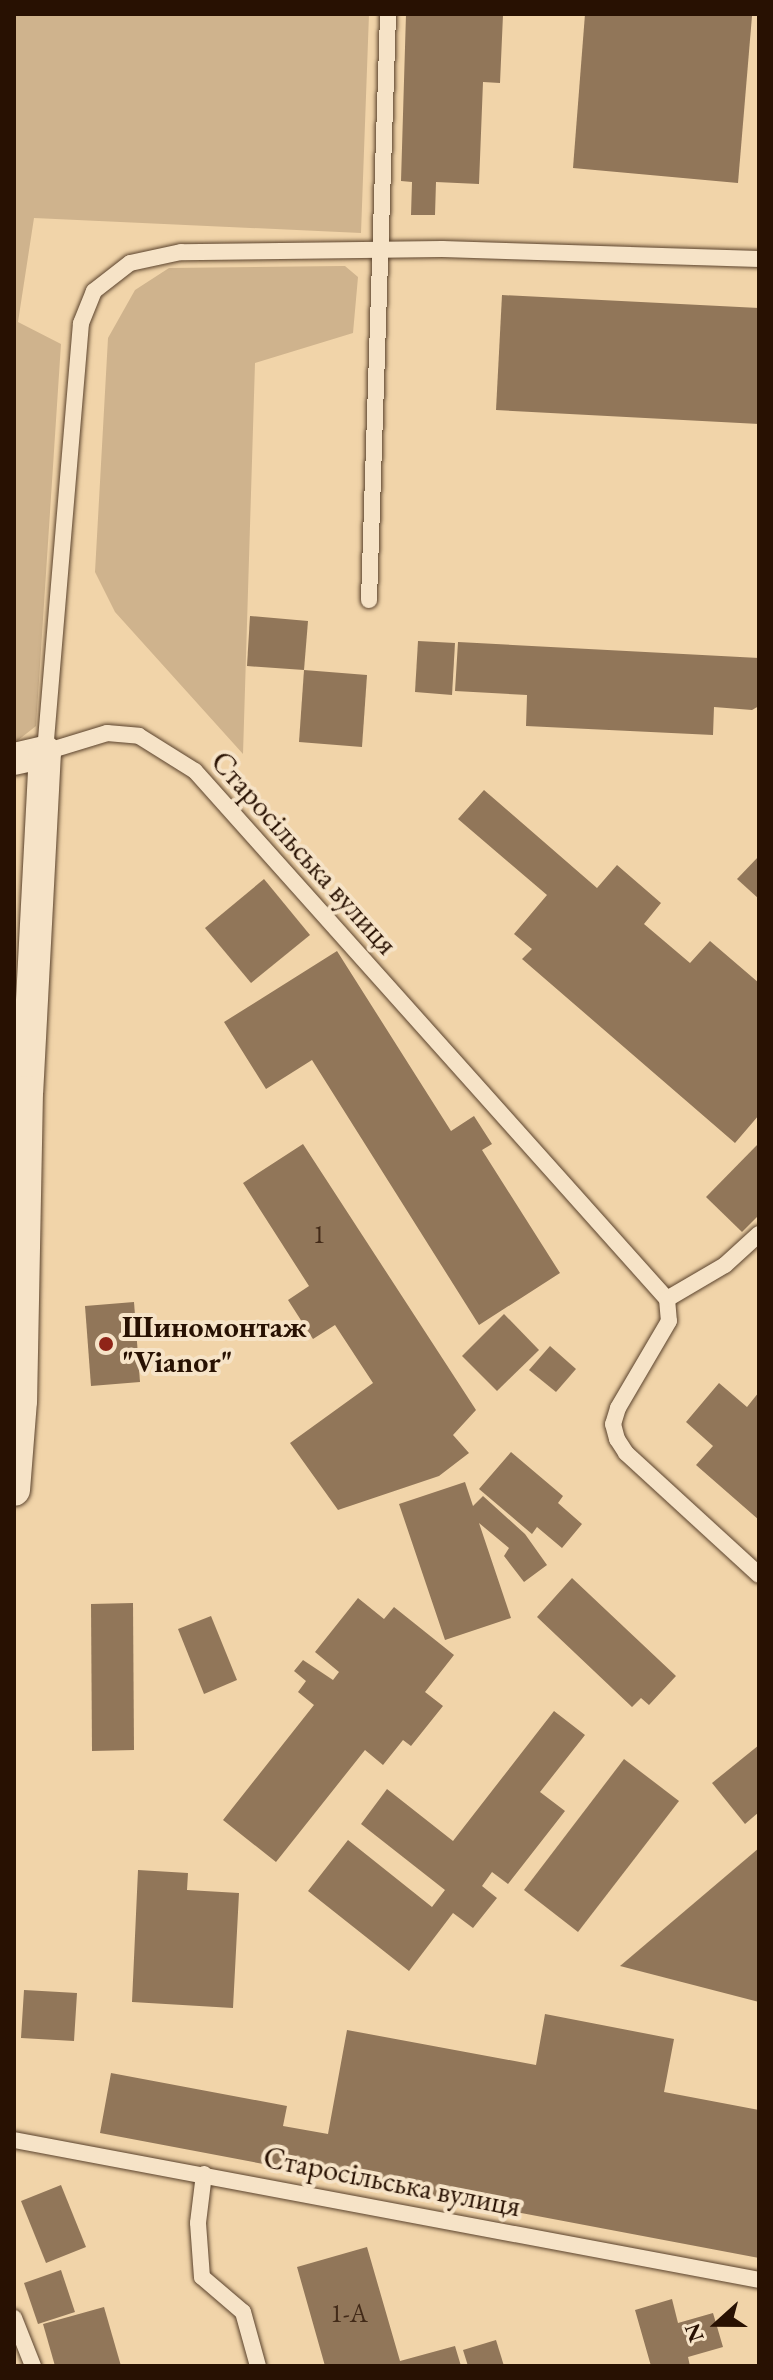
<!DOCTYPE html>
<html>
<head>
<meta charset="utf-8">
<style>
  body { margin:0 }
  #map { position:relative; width:773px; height:2380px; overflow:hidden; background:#f1d4a9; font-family:"EB Garamond",serif }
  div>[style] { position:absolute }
  .green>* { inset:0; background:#cfb38d }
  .building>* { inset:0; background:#917659 }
  .roads { filter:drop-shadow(0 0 2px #5a422c) drop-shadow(0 0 2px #5a422c) }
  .service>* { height:16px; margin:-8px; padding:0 8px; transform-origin:8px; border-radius:8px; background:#f6e3c7 }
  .minor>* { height:32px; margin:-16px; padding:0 16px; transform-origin:16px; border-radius:16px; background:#f6e3c7 }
  .dots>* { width:22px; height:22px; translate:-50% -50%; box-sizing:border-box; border:4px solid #f6e3c7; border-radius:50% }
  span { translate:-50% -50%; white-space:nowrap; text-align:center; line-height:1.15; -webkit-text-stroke:8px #f6e3c7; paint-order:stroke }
  .number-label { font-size:26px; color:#422a18 }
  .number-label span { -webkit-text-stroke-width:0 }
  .street-label { font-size:30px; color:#281102 }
  .poi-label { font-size:30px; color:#281102; font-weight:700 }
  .left { translate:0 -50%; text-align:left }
  .frame { position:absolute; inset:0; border:16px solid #281102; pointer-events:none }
  .north { position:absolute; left:677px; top:2284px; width:80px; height:80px; -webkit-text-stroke:6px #f6e3c7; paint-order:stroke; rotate:249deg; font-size:22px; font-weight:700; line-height:32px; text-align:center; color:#281102 }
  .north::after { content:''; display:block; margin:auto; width:28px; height:36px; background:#281102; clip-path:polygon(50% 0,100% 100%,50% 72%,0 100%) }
</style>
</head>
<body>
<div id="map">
  <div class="green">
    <i style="clip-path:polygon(14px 14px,369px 14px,361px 233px,34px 218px,18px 322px,61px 344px,36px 726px,17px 741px,14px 738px)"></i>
    <i style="clip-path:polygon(345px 266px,358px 277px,353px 333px,255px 363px,243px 754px,115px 612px,95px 572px,108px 338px,135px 290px,169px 268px)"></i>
  </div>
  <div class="building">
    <i style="clip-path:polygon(406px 14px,503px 15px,500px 83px,483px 82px,479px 184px,436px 182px,435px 215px,411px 215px,412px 182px,401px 181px)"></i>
    <i style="clip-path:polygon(585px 14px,752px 16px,738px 183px,573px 168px)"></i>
    <i style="clip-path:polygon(502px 295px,759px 308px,759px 424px,496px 410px)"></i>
    <i style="clip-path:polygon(250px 616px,308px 621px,304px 670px,247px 666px)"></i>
    <i style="clip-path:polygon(418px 641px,455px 643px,452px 695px,415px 692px)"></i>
    <i style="clip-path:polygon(458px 642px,759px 658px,759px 706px,752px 710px,714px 707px,713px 735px,526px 726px,527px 695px,455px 691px)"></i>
    <i style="clip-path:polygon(304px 670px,367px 675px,362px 747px,299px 742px)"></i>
    <i style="clip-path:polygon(484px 790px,597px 888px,617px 865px,661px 903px,644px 924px,690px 963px,710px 941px,759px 983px,759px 1115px,735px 1143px,522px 959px,532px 949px,514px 934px,547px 895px,458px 819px)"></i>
    <i style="clip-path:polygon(759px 856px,759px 899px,737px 879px)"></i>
    <i style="clip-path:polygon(264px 879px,310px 935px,251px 983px,205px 928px)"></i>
    <i style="clip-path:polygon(337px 951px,451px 1131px,474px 1116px,492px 1144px,482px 1150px,560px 1273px,479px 1325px,312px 1060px,266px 1089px,224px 1022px)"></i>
    <i style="clip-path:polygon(759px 1143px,759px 1215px,742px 1232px,706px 1197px)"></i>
    <i style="clip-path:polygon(303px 1144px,476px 1410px,453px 1435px,469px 1453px,439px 1476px,338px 1510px,290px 1443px,373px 1383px,335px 1325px,313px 1339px,288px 1300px,309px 1286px,243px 1183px)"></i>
    <i style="clip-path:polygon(134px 1302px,140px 1382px,91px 1386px,85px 1306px)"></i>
    <i style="clip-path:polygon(504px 1314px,539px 1350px,497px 1391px,462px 1356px)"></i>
    <i style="clip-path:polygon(550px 1346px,576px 1369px,556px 1392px,529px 1370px)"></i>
    <i style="clip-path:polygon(719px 1383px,747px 1407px,759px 1392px,759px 1520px,696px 1465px,713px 1446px,686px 1422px)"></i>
    <i style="clip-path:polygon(511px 1452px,563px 1496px,558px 1503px,582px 1524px,562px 1548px,537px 1527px,532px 1534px,479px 1489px)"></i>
    <i style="clip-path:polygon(465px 1482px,473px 1506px,483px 1496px,525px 1534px,547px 1565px,524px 1582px,504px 1556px,509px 1548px,479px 1523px,511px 1618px,445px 1640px,399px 1504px)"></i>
    <i style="clip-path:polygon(572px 1578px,676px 1676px,649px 1705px,641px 1698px,632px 1707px,537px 1617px)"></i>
    <i style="clip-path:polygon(358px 1598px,384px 1619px,394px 1607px,454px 1655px,425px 1692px,443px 1706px,411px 1746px,403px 1740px,383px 1765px,365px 1750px,276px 1862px,223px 1820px,314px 1705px,298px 1692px,306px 1681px,294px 1671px,303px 1660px,333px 1680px,339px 1672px,315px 1652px)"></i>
    <i style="clip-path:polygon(133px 1603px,134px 1750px,92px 1751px,91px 1604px)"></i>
    <i style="clip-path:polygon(211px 1616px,237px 1680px,204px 1694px,178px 1629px)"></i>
    <i style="clip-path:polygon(554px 1711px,585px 1735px,540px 1792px,565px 1811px,508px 1884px,492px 1872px,482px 1886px,497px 1898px,473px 1928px,453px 1913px,409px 1971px,308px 1891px,348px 1840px,432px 1907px,445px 1890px,361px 1824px,387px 1789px,453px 1841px)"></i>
    <i style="clip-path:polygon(759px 1745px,759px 1812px,745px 1824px,712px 1783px)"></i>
    <i style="clip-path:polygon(624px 1759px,679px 1801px,578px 1932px,524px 1890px)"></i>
    <i style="clip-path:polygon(759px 1848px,759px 2002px,620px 1966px)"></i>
    <i style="clip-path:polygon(138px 1870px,188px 1873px,187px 1890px,239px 1893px,233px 2008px,132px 2002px)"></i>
    <i style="clip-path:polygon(24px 1990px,77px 1993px,74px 2041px,21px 2038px)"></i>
    <i style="clip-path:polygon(545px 2014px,674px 2039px,664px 2092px,759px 2110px,759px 2258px,100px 2133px,111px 2073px,287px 2106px,283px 2126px,328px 2134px,347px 2030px,536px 2065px)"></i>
    <i style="clip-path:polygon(61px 2185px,86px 2247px,46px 2263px,21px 2201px)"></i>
    <i style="clip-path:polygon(367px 2247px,400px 2361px,455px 2346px,461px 2366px,325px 2366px,297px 2267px)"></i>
    <i style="clip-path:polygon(61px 2270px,75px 2312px,38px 2324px,24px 2283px)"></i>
    <i style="clip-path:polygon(672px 2299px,678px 2323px,713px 2313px,723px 2347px,688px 2357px,690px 2366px,651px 2366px,635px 2310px)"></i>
    <i style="clip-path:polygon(104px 2307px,121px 2366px,55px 2366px,43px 2324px)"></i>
    <i style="clip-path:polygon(496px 2340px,504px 2366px,468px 2366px,463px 2350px)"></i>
  </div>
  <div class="roads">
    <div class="service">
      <i style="left:759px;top:259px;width:317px;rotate:-178.2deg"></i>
      <i style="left:442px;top:249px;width:261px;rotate:179.3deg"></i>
      <i style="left:181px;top:252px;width:52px;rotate:167.8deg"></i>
      <i style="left:130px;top:263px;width:46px;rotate:142.1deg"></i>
      <i style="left:94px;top:291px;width:35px;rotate:112deg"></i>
      <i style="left:81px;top:323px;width:431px;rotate:94.8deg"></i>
      <i style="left:45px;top:752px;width:65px;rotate:-17deg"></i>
      <i style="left:107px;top:733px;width:32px;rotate:5deg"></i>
      <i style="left:139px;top:736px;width:66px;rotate:32deg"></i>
      <i style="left:195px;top:771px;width:708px;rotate:48.21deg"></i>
      <i style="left:667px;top:1299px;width:22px;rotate:85deg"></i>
      <i style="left:669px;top:1321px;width:101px;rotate:120.4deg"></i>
      <i style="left:618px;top:1408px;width:17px;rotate:107deg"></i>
      <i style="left:613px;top:1424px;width:16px;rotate:75deg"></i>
      <i style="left:617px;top:1439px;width:17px;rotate:57deg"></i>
      <i style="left:626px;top:1453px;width:180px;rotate:42.5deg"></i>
      <i style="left:369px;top:600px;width:586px;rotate:-88.14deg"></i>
      <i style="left:667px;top:1299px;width:67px;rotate:-30.4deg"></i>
      <i style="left:725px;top:1265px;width:46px;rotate:-42.4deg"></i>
      <i style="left:14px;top:2140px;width:758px;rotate:10.64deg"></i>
      <i style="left:204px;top:2174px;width:49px;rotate:97deg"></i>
      <i style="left:198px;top:2223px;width:54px;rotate:85.8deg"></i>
      <i style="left:202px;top:2277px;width:54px;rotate:40.5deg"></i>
      <i style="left:243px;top:2312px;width:56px;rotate:74.5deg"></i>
      <i style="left:14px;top:2318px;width:52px;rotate:68.4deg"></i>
    </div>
    <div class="minor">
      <i style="left:14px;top:759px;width:32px;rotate:-13deg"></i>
      <i style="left:45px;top:752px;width:340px;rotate:93deg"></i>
      <i style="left:27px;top:1092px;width:309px;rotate:91.1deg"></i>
      <i style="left:21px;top:1401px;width:89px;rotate:94.5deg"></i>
    </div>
  </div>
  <div class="dots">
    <i style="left:106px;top:1344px;background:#8f2418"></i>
  </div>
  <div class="number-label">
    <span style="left:319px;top:1235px">1</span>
    <span style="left:349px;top:2314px">1-А</span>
  </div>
  <div class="street-label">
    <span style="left:304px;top:853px;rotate:48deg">Старосільська вулиця</span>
    <span style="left:392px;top:2182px;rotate:11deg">Старосільська вулиця</span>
  </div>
  <div class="poi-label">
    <span class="left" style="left:122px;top:1344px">Шиномонтаж<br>"Vianor"</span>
  </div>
  <div class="frame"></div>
  <div class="north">N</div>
</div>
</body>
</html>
